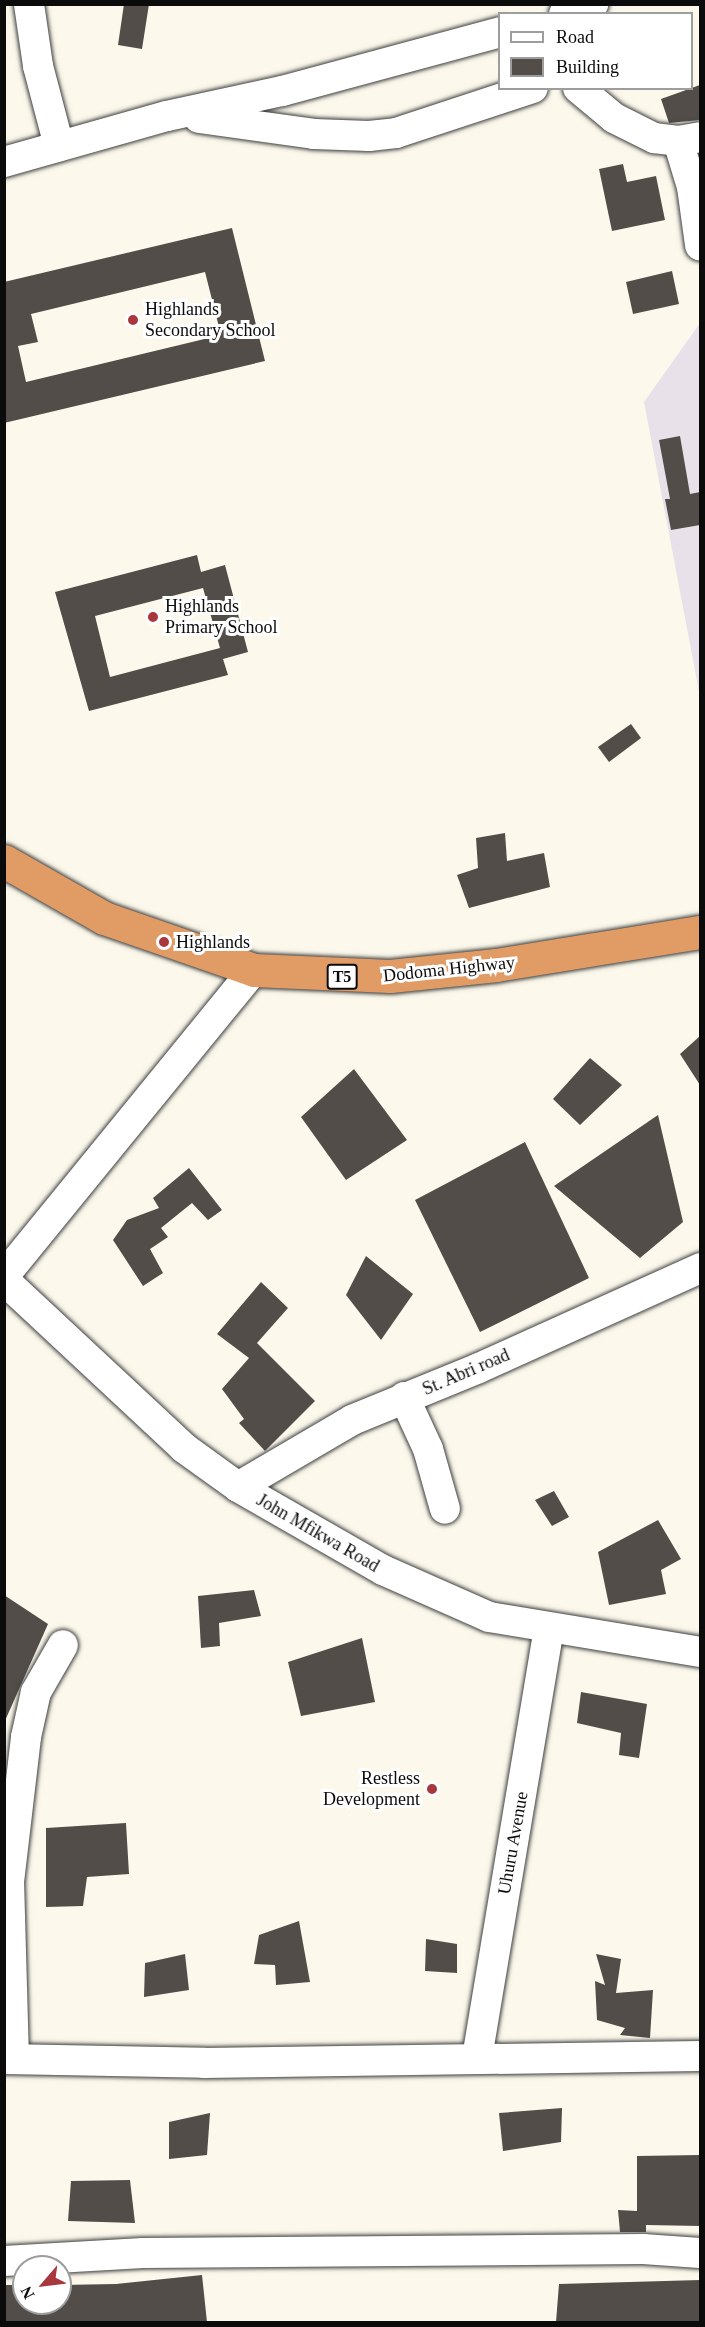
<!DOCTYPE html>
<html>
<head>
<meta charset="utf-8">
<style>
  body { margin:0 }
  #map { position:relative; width:705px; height:2327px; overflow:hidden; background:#fcf9ec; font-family:Georgia,serif }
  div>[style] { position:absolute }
  .industrial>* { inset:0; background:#e8e1e9 }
  .building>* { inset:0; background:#524d49 }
  .roads { filter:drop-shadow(0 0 2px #3e3e3e) drop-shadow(0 0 2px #3e3e3e) }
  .minor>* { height:30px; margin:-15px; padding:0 15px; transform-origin:15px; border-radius:15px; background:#fff }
  .highway>* { height:33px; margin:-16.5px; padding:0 16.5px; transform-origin:16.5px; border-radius:16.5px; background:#e19c66 }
  .dots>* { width:16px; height:16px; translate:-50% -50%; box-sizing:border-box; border:3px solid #fff; border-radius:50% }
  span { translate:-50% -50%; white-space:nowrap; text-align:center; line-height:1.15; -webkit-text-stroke:6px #fff; paint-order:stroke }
  .shield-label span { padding:2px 4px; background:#fff; border:2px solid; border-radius:4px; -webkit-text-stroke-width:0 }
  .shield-label { font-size:16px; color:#0b0b0b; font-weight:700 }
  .poi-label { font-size:18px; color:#0b0b0b }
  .left { translate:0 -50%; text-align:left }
  .right { translate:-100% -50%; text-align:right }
  .street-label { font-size:18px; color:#0b0b0b }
  .frame { position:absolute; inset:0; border:6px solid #0b0b0b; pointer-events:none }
  .legend { position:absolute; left:498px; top:12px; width:195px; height:78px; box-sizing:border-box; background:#fff; border:2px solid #9d9d9d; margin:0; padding:8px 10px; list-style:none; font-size:18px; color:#0b0b0b }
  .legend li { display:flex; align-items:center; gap:12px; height:30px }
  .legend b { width:30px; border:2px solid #9d9d9d }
  .north { position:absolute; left:12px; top:2255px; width:60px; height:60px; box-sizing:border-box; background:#fff; border:2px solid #9d9d9d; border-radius:50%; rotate:242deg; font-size:16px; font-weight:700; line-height:24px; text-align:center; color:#0b0b0b }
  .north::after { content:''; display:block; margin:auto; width:21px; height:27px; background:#a8373e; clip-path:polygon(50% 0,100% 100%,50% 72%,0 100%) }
</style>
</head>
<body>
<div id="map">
  <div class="industrial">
    <i style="clip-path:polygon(700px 323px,700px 697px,644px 402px)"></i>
  </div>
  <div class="building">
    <i style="clip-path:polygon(124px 4px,149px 4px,142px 49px,118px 45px)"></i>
    <i style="clip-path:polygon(700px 85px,700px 120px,669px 123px,661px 99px)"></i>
    <i style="clip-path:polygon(623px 164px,627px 182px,656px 176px,665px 220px,612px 231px,599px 169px)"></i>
    <i style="clip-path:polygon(evenodd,232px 228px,265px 361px,4px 423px,4px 282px,232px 228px,205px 272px,221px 335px,26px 382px,18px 346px,38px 342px,31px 314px,205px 272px)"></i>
    <i style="clip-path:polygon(672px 271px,679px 304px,633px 314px,626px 282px)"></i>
    <i style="clip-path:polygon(680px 436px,690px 494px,700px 492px,700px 525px,671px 530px,665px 499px,670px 499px,659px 440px)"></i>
    <i style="clip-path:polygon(evenodd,197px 555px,201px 572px,225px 565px,248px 652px,223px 659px,228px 675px,89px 711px,55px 592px,197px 555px,203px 588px,220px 648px,110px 677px,95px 616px,203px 588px)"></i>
    <i style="clip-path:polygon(631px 724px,641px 738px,609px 762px,598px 747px)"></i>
    <i style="clip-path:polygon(505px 833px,507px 861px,544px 853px,550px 887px,469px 908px,457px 875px,478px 868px,476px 838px)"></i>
    <i style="clip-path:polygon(700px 1036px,700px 1085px,680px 1054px)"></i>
    <i style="clip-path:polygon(590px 1058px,622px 1085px,580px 1125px,553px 1099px)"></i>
    <i style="clip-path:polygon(354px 1069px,407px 1140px,346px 1180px,301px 1117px)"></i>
    <i style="clip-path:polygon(658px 1115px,683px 1222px,640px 1258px,554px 1186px)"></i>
    <i style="clip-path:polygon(525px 1142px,589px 1278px,480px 1332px,415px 1200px)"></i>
    <i style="clip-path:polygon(189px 1168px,222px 1210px,208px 1220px,192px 1203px,161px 1228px,168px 1237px,150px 1249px,163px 1273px,143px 1286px,113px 1240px,127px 1220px,159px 1208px,153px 1198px)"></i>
    <i style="clip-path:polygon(366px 1256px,413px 1294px,381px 1340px,346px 1295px)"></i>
    <i style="clip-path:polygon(261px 1282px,288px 1308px,257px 1343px,315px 1401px,265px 1451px,239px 1423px,244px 1419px,222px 1389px,249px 1358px,217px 1334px)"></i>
    <i style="clip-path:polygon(554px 1491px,569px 1517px,552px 1526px,535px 1500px)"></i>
    <i style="clip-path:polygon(658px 1520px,681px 1559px,661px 1570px,666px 1594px,609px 1605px,598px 1552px)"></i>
    <i style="clip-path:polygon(254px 1590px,261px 1616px,219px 1623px,220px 1646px,201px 1648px,198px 1596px)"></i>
    <i style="clip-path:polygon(4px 1595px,48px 1624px,4px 1723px)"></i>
    <i style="clip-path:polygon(362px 1638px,375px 1702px,301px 1716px,288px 1662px)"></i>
    <i style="clip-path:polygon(581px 1692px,647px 1704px,639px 1758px,619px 1755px,621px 1733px,577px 1723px)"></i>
    <i style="clip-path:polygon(126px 1823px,129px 1874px,87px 1877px,83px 1906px,46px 1907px,46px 1828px)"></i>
    <i style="clip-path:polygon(299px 1921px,310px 1982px,276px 1985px,275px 1965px,254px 1964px,259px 1935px)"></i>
    <i style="clip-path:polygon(426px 1939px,457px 1944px,457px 1973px,425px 1971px)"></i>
    <i style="clip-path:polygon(185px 1954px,189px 1990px,144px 1997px,145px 1963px)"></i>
    <i style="clip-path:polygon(596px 1954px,621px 1959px,616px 1993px,653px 1990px,650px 2038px,620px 2035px,625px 2028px,597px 2020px,595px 1981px,605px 1985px)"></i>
    <i style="clip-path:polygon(562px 2108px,561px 2142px,503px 2151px,499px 2113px)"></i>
    <i style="clip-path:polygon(210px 2113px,207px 2155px,169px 2159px,169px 2122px)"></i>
    <i style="clip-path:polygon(700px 2155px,700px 2226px,646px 2225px,646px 2232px,620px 2232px,618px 2210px,637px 2211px,637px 2156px)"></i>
    <i style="clip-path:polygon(130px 2180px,135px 2223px,68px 2221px,71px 2181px)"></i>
    <i style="clip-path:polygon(202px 2275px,207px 2322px,4px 2322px,4px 2285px,24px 2285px,24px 2303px,60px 2303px,60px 2285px,116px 2284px)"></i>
    <i style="clip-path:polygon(700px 2280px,700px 2322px,556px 2322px,559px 2284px)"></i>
  </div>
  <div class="roads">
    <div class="minor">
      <i style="left:29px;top:4px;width:63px;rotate:81.7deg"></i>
      <i style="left:38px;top:66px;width:83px;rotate:75.3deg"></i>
      <i style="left:564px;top:14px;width:31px;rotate:-19deg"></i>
      <i style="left:578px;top:88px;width:47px;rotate:39.8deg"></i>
      <i style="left:614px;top:118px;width:45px;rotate:26.6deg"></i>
      <i style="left:654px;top:138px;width:24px;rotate:7deg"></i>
      <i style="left:678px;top:141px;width:22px;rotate:-10deg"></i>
      <i style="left:199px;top:118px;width:116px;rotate:7.9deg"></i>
      <i style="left:314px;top:134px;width:55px;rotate:2.1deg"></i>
      <i style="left:369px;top:136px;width:27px;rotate:-6deg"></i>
      <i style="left:396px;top:133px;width:144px;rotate:-18.2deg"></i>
      <i style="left:678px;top:141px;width:48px;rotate:73.1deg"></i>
      <i style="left:692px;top:187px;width:59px;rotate:82.1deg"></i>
      <i style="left:4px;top:162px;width:169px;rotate:-15.8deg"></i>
      <i style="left:167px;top:116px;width:118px;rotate:-12.3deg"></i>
      <i style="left:282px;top:91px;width:226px;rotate:-15.1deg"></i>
      <i style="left:4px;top:1276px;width:395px;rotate:-50.8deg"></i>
      <i style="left:4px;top:1280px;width:246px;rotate:43deg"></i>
      <i style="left:184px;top:1448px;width:67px;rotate:35.8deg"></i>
      <i style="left:238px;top:1487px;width:167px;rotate:29.8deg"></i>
      <i style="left:383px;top:1570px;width:116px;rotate:23.9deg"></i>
      <i style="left:489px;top:1617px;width:214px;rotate:9.4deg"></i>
      <i style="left:404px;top:1397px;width:57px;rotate:65.2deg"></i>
      <i style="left:428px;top:1449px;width:62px;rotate:74.2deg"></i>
      <i style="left:238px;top:1487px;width:132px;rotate:-30.4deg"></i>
      <i style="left:352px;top:1420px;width:137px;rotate:-22.3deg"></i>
      <i style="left:479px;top:1368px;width:243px;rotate:-24.3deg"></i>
      <i style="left:477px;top:2058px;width:436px;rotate:-80.5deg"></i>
      <i style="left:4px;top:2059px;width:200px;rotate:1.1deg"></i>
      <i style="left:204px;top:2063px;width:496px;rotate:-0.8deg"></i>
      <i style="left:14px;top:2059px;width:177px;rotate:-91.6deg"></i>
      <i style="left:9px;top:1882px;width:146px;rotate:-83.3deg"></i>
      <i style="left:26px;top:1737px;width:46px;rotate:-77.5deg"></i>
      <i style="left:36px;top:1692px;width:54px;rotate:-60.1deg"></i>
      <i style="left:4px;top:2261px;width:139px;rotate:-3.3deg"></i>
      <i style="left:143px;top:2253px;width:500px;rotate:-0.46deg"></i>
      <i style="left:643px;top:2249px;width:57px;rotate:4deg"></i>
    </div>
    <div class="highway">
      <i style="left:4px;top:861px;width:115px;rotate:29.7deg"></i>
      <i style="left:104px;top:918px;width:159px;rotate:19.1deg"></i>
      <i style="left:254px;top:970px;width:136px;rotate:2.5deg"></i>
      <i style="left:390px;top:976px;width:107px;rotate:-5.9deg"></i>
      <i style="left:496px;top:965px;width:207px;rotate:-9.2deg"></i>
    </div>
  </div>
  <div class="dots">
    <i style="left:133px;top:320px;background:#a8373e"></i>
    <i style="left:153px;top:617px;background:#a8373e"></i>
    <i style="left:164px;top:942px;background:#a8373e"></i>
    <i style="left:432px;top:1789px;background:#a8373e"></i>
  </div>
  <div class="shield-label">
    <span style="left:342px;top:977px">T5</span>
  </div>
  <div class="poi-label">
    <span class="left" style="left:145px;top:320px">Highlands<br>Secondary School</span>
    <span class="left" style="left:165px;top:617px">Highlands<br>Primary School</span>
    <span class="left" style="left:176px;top:942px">Highlands</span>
    <span class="right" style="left:420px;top:1789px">Restless<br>Development</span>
  </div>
  <div class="street-label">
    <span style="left:449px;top:969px;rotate:-6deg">Dodoma Highway</span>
    <span style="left:466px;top:1372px;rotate:-23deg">St. Abri road</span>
    <span style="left:318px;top:1533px;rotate:30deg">John Mfikwa Road</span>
    <span style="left:513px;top:1843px;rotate:-80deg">Uhuru Avenue</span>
  </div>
  <div class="frame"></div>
  <ul class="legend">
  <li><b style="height:8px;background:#fff"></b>Road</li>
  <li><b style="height:16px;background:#524d49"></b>Building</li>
  </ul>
  <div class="north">N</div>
</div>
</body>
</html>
